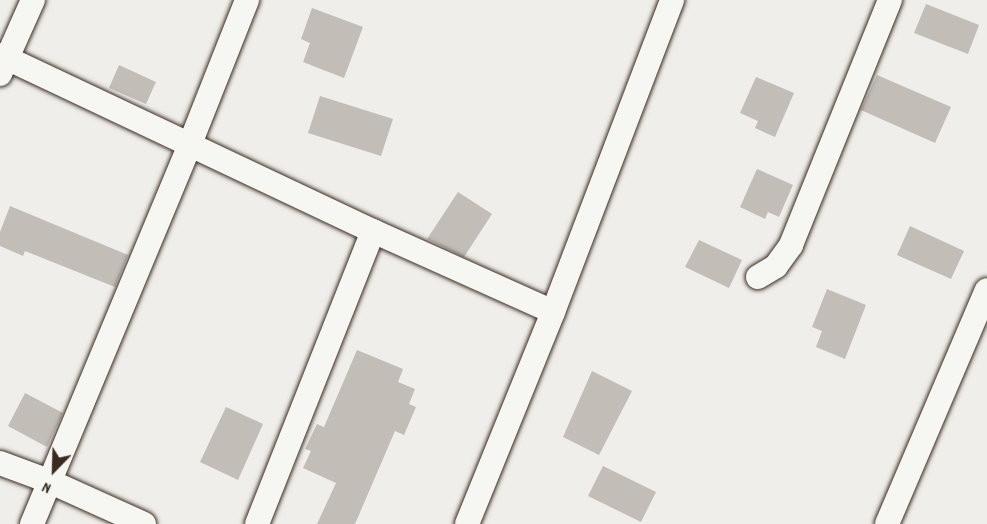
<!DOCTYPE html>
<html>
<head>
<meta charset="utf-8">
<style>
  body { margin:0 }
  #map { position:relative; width:987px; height:524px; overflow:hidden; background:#efeeea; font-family:Dekko,sans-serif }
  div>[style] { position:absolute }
  .building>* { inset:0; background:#c2bdb7 }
  .roads { filter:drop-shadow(0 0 2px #3b2a1e) drop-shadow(0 0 2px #3b2a1e) }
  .street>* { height:24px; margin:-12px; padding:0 12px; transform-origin:12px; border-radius:12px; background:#f6f6f2 }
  span { translate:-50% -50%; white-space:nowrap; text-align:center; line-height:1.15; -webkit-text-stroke:5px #f6f6f2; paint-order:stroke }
  .north { position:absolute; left:24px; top:440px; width:60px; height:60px; -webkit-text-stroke:4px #f6f6f2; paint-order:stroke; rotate:203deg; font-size:16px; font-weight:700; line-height:24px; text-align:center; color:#3b2a1e }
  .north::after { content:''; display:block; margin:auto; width:21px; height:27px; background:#3b2a1e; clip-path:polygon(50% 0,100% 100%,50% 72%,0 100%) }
</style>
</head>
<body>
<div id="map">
  <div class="building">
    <i style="clip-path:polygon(926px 4px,979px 25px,968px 54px,914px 33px)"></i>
    <i style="clip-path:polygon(312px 8px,363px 27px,344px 78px,303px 62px,310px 43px,301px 39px)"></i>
    <i style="clip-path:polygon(119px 65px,156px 82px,146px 104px,109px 88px)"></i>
    <i style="clip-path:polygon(877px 75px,951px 107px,935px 143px,861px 110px)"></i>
    <i style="clip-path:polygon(756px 77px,794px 93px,775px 137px,755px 128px,758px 121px,740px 113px)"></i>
    <i style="clip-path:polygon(320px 96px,393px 119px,381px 156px,308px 133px)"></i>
    <i style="clip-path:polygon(757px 169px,793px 185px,779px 217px,768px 212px,765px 219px,740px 207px)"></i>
    <i style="clip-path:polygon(458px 192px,492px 214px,464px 257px,427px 239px)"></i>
    <i style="clip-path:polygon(10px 206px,128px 255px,115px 287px,25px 251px,23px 256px,0 246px,0 232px)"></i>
    <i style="clip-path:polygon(910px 226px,964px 251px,951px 279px,897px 255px)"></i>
    <i style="clip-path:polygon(699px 240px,742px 260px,729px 288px,685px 267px)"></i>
    <i style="clip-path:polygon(827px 289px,866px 305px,845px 359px,816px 347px,822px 331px,812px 327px)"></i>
    <i style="clip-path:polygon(357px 350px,403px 369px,398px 382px,415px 389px,409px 404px,416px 407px,404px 435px,395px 431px,355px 524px,317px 524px,336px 483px,303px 468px,311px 451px,305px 449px,317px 424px,324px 427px)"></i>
    <i style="clip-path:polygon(592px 371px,632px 391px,599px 455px,563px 437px)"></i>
    <i style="clip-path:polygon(25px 393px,63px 413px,47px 447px,8px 426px)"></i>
    <i style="clip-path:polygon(226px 407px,263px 424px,238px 480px,200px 462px)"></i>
    <i style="clip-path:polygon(603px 466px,656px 492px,641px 522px,588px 496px)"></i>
  </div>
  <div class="roads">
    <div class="street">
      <i style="left:0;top:55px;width:412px;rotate:25.3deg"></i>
      <i style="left:373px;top:231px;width:197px;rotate:24.2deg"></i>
      <i style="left:0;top:74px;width:81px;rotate:-66deg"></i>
      <i style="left:758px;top:277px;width:21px;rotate:-31deg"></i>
      <i style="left:776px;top:266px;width:26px;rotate:-54deg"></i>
      <i style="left:791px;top:245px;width:264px;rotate:-68deg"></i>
      <i style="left:0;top:463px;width:54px;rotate:20.4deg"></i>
      <i style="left:51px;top:482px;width:102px;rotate:24.3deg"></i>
      <i style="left:32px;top:524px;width:412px;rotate:-67.4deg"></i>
      <i style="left:190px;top:144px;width:155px;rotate:-68.4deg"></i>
      <i style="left:257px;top:524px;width:315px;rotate:-68.4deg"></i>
      <i style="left:467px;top:524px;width:229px;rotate:-67.9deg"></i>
      <i style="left:553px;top:312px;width:334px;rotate:-69.1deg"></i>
      <i style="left:887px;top:524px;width:254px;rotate:-66.9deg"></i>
    </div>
  </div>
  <div class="north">N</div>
</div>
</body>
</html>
